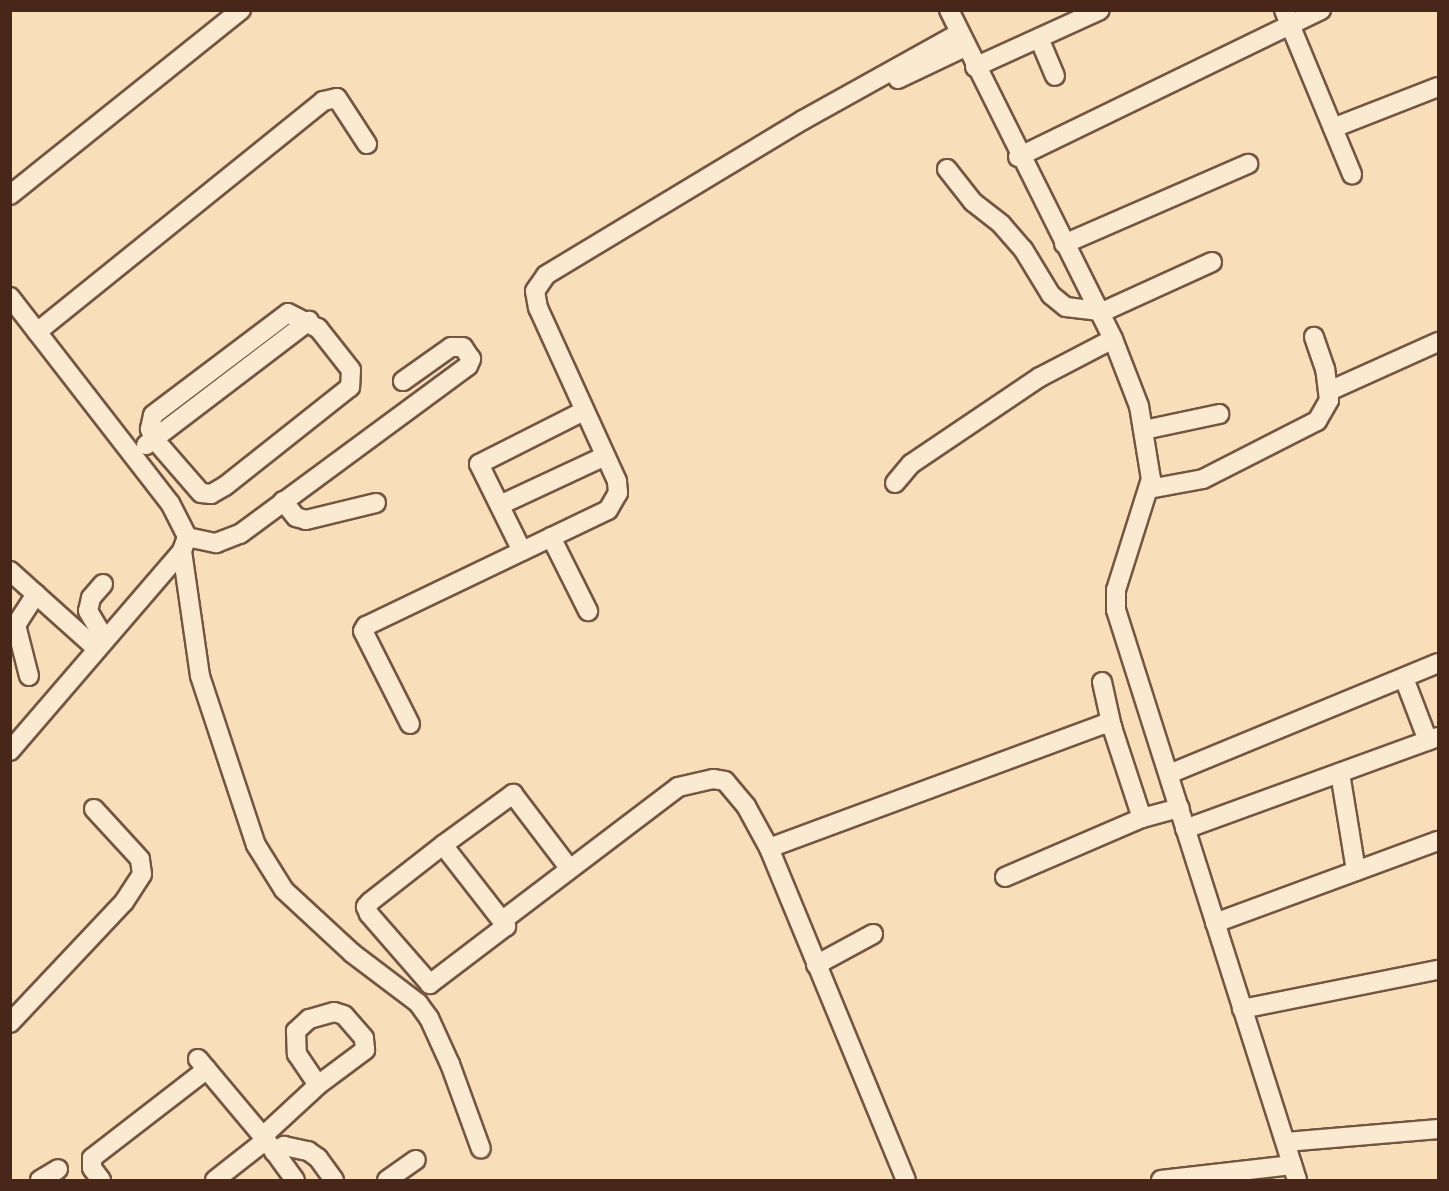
<!DOCTYPE html>
<html>
<head>
<meta charset="utf-8">
<style>
  body { margin:0 }
  #map { position:relative; width:1449px; height:1191px; overflow:hidden; background:#f8deb9; font-family:"IM FELL DW Pica",serif }
  div>[style] { position:absolute }
  .roads { filter:drop-shadow(2px 0 #745542) drop-shadow(-2px 0 #745542) drop-shadow(0 2px #745542) drop-shadow(0 -2px #745542) }
  .minor>* { height:18px; margin:-9px; padding:0 9px; transform-origin:9px; border-radius:9px; background:#faead2 }
  span { translate:-50% -50%; white-space:nowrap; text-align:center; line-height:1.15; -webkit-text-stroke:4.5px #faead2; paint-order:stroke }
  .frame { position:absolute; inset:0; border:12px solid #48271a; pointer-events:none }
</style>
</head>
<body>
<div id="map">
  <div class="roads">
    <div class="minor">
      <i style="left:949px;top:10px;width:368px;rotate:63.5deg"></i>
      <i style="left:1113px;top:339px;width:72px;rotate:68.8deg"></i>
      <i style="left:1139px;top:406px;width:74px;rotate:80.7deg"></i>
      <i style="left:1151px;top:479px;width:116px;rotate:107.5deg"></i>
      <i style="left:1116px;top:590px;width:20px;rotate:90deg"></i>
      <i style="left:1116px;top:610px;width:598px;rotate:72.38deg"></i>
      <i style="left:1284px;top:10px;width:178px;rotate:67.5deg"></i>
      <i style="left:1039px;top:38px;width:41px;rotate:67.2deg"></i>
      <i style="left:975px;top:67px;width:137px;rotate:-24.5deg"></i>
      <i style="left:898px;top:79px;width:74px;rotate:-25.5deg"></i>
      <i style="left:1333px;top:128px;width:113px;rotate:-21.3deg"></i>
      <i style="left:1018px;top:157px;width:337px;rotate:-25.9deg"></i>
      <i style="left:947px;top:169px;width:42px;rotate:51.8deg"></i>
      <i style="left:973px;top:202px;width:36px;rotate:38deg"></i>
      <i style="left:1001px;top:224px;width:33px;rotate:49deg"></i>
      <i style="left:1023px;top:249px;width:54px;rotate:58.7deg"></i>
      <i style="left:1051px;top:295px;width:19px;rotate:39deg"></i>
      <i style="left:1066px;top:307px;width:32px;rotate:7deg"></i>
      <i style="left:10px;top:195px;width:296px;rotate:-38.7deg"></i>
      <i style="left:1064px;top:244px;width:201px;rotate:-23.5deg"></i>
      <i style="left:10px;top:297px;width:261px;rotate:52.2deg"></i>
      <i style="left:170px;top:503px;width:38px;rotate:63deg"></i>
      <i style="left:187px;top:537px;width:15px;rotate:110deg"></i>
      <i style="left:182px;top:551px;width:264px;rotate:130.7deg"></i>
      <i style="left:288px;top:313px;width:34px;rotate:27deg"></i>
      <i style="left:318px;top:328px;width:53px;rotate:51.8deg"></i>
      <i style="left:351px;top:370px;width:17px;rotate:93deg"></i>
      <i style="left:350px;top:387px;width:159px;rotate:141.6deg"></i>
      <i style="left:225px;top:486px;width:16px;rotate:150deg"></i>
      <i style="left:211px;top:494px;width:10px;rotate:-174deg"></i>
      <i style="left:201px;top:493px;width:72px;rotate:-131deg"></i>
      <i style="left:154px;top:439px;width:11px;rotate:-112deg"></i>
      <i style="left:150px;top:429px;width:14px;rotate:-78deg"></i>
      <i style="left:153px;top:415px;width:169px;rotate:-37.1deg"></i>
      <i style="left:1100px;top:313px;width:123px;rotate:-24.5deg"></i>
      <i style="left:37px;top:332px;width:368px;rotate:-38.9deg"></i>
      <i style="left:323px;top:101px;width:14px;rotate:-12deg"></i>
      <i style="left:337px;top:98px;width:55px;rotate:56.9deg"></i>
      <i style="left:1329px;top:391px;width:120px;rotate:-24.2deg"></i>
      <i style="left:1144px;top:430px;width:77px;rotate:-12deg"></i>
      <i style="left:146px;top:445px;width:205px;rotate:-37.3deg"></i>
      <i style="left:895px;top:483px;width:25px;rotate:-50deg"></i>
      <i style="left:911px;top:464px;width:156px;rotate:-34deg"></i>
      <i style="left:1040px;top:377px;width:82px;rotate:-27.5deg"></i>
      <i style="left:1149px;top:489px;width:55px;rotate:-10.5deg"></i>
      <i style="left:1203px;top:479px;width:128px;rotate:-27deg"></i>
      <i style="left:1317px;top:421px;width:24px;rotate:-60deg"></i>
      <i style="left:1329px;top:400px;width:31px;rotate:-97deg"></i>
      <i style="left:1325px;top:369px;width:34px;rotate:-109deg"></i>
      <i style="left:283px;top:501px;width:21px;rotate:51deg"></i>
      <i style="left:296px;top:517px;width:10px;rotate:17deg"></i>
      <i style="left:306px;top:520px;width:72px;rotate:-13.7deg"></i>
      <i style="left:500px;top:505px;width:116px;rotate:-25deg"></i>
      <i style="left:187px;top:537px;width:30px;rotate:12deg"></i>
      <i style="left:216px;top:543px;width:26px;rotate:-21deg"></i>
      <i style="left:240px;top:534px;width:283px;rotate:-36.4deg"></i>
      <i style="left:468px;top:366px;width:8px;rotate:-67deg"></i>
      <i style="left:471px;top:359px;width:14px;rotate:-124deg"></i>
      <i style="left:463px;top:347px;width:12px;rotate:180deg"></i>
      <i style="left:451px;top:347px;width:59px;rotate:144.7deg"></i>
      <i style="left:551px;top:537px;width:83px;rotate:63.4deg"></i>
      <i style="left:182px;top:551px;width:126px;rotate:81.8deg"></i>
      <i style="left:200px;top:676px;width:178px;rotate:71.7deg"></i>
      <i style="left:256px;top:845px;width:53px;rotate:58.1deg"></i>
      <i style="left:284px;top:890px;width:93px;rotate:42.8deg"></i>
      <i style="left:352px;top:953px;width:83px;rotate:37.1deg"></i>
      <i style="left:418px;top:1003px;width:19px;rotate:54deg"></i>
      <i style="left:429px;top:1018px;width:51px;rotate:65.5deg"></i>
      <i style="left:450px;top:1064px;width:90px;rotate:70deg"></i>
      <i style="left:522px;top:551px;width:97px;rotate:-116.3deg"></i>
      <i style="left:479px;top:464px;width:118px;rotate:-26.8deg"></i>
      <i style="left:10px;top:571px;width:117px;rotate:41.9deg"></i>
      <i style="left:103px;top:584px;width:18px;rotate:131deg"></i>
      <i style="left:91px;top:598px;width:13px;rotate:103deg"></i>
      <i style="left:88px;top:611px;width:33px;rotate:59deg"></i>
      <i style="left:29px;top:676px;width:53px;rotate:-104.3deg"></i>
      <i style="left:16px;top:625px;width:37px;rotate:-57deg"></i>
      <i style="left:1404px;top:678px;width:67px;rotate:69.1deg"></i>
      <i style="left:1102px;top:682px;width:46px;rotate:77.5deg"></i>
      <i style="left:410px;top:724px;width:104px;rotate:-116.8deg"></i>
      <i style="left:363px;top:631px;width:6px;rotate:-59deg"></i>
      <i style="left:366px;top:626px;width:268px;rotate:-25.6deg"></i>
      <i style="left:608px;top:510px;width:20px;rotate:-60deg"></i>
      <i style="left:618px;top:493px;width:12px;rotate:-95deg"></i>
      <i style="left:617px;top:481px;width:190px;rotate:-114.5deg"></i>
      <i style="left:538px;top:308px;width:17px;rotate:-100deg"></i>
      <i style="left:535px;top:291px;width:19px;rotate:-55deg"></i>
      <i style="left:546px;top:275px;width:300px;rotate:-31.1deg"></i>
      <i style="left:803px;top:120px;width:179px;rotate:-29.1deg"></i>
      <i style="left:1340px;top:773px;width:99px;rotate:80.7deg"></i>
      <i style="left:1169px;top:774px;width:291px;rotate:-22.4deg"></i>
      <i style="left:1185px;top:829px;width:269px;rotate:-20deg"></i>
      <i style="left:443px;top:845px;width:103px;rotate:52.1deg"></i>
      <i style="left:506px;top:926px;width:96px;rotate:142.7deg"></i>
      <i style="left:430px;top:984px;width:93px;rotate:-131.1deg"></i>
      <i style="left:369px;top:914px;width:8px;rotate:-113deg"></i>
      <i style="left:366px;top:907px;width:6px;rotate:-51deg"></i>
      <i style="left:370px;top:902px;width:93px;rotate:-38deg"></i>
      <i style="left:443px;top:845px;width:87px;rotate:-36.1deg"></i>
      <i style="left:513px;top:794px;width:94px;rotate:52.8deg"></i>
      <i style="left:769px;top:848px;width:357px;rotate:-20.3deg"></i>
      <i style="left:1104px;top:724px;width:9px;rotate:21deg"></i>
      <i style="left:1112px;top:727px;width:96px;rotate:71.8deg"></i>
      <i style="left:1142px;top:818px;width:39px;rotate:-15deg"></i>
      <i style="left:1005px;top:877px;width:149px;rotate:-23.3deg"></i>
      <i style="left:503px;top:920px;width:220px;rotate:-37.2deg"></i>
      <i style="left:678px;top:787px;width:36px;rotate:-13deg"></i>
      <i style="left:713px;top:779px;width:12px;rotate:9deg"></i>
      <i style="left:725px;top:781px;width:33px;rotate:50deg"></i>
      <i style="left:746px;top:806px;width:48px;rotate:61.3deg"></i>
      <i style="left:769px;top:848px;width:359px;rotate:67.6deg"></i>
      <i style="left:1215px;top:923px;width:238px;rotate:-20.2deg"></i>
      <i style="left:816px;top:965px;width:65px;rotate:-28.5deg"></i>
      <i style="left:1242px;top:1009px;width:200px;rotate:-11.3deg"></i>
      <i style="left:10px;top:1023px;width:166px;rotate:-46.7deg"></i>
      <i style="left:124px;top:902px;width:33px;rotate:-57deg"></i>
      <i style="left:142px;top:874px;width:15px;rotate:-98deg"></i>
      <i style="left:140px;top:859px;width:68px;rotate:-132.6deg"></i>
      <i style="left:198px;top:1059px;width:106px;rotate:50deg"></i>
      <i style="left:266px;top:1140px;width:49px;rotate:54.1deg"></i>
      <i style="left:263px;top:1136px;width:75px;rotate:-42.8deg"></i>
      <i style="left:318px;top:1085px;width:59px;rotate:-36.7deg"></i>
      <i style="left:365px;top:1050px;width:12px;rotate:-95deg"></i>
      <i style="left:364px;top:1038px;width:30px;rotate:-131deg"></i>
      <i style="left:344px;top:1015px;width:10px;rotate:-163deg"></i>
      <i style="left:334px;top:1012px;width:26px;rotate:164deg"></i>
      <i style="left:309px;top:1019px;width:18px;rotate:137deg"></i>
      <i style="left:296px;top:1031px;width:23px;rotate:88deg"></i>
      <i style="left:297px;top:1054px;width:37px;rotate:56deg"></i>
      <i style="left:1286px;top:1142px;width:153px;rotate:-4.9deg"></i>
      <i style="left:274px;top:1152px;width:12px;rotate:-31deg"></i>
      <i style="left:284px;top:1146px;width:25px;rotate:12deg"></i>
      <i style="left:308px;top:1151px;width:12px;rotate:35deg"></i>
      <i style="left:318px;top:1158px;width:27px;rotate:54deg"></i>
      <i style="left:40px;top:1180px;width:21px;rotate:-31deg"></i>
      <i style="left:101px;top:1180px;width:15px;rotate:-127deg"></i>
      <i style="left:92px;top:1168px;width:10px;rotate:-90deg"></i>
      <i style="left:92px;top:1158px;width:145px;rotate:-37.7deg"></i>
      <i style="left:215px;top:1180px;width:65px;rotate:-38.1deg"></i>
      <i style="left:387px;top:1180px;width:35px;rotate:-35deg"></i>
      <i style="left:1161px;top:1180px;width:132px;rotate:-6.5deg"></i>
    </div>
  </div>
  <div class="frame"></div>
</div>
</body>
</html>
